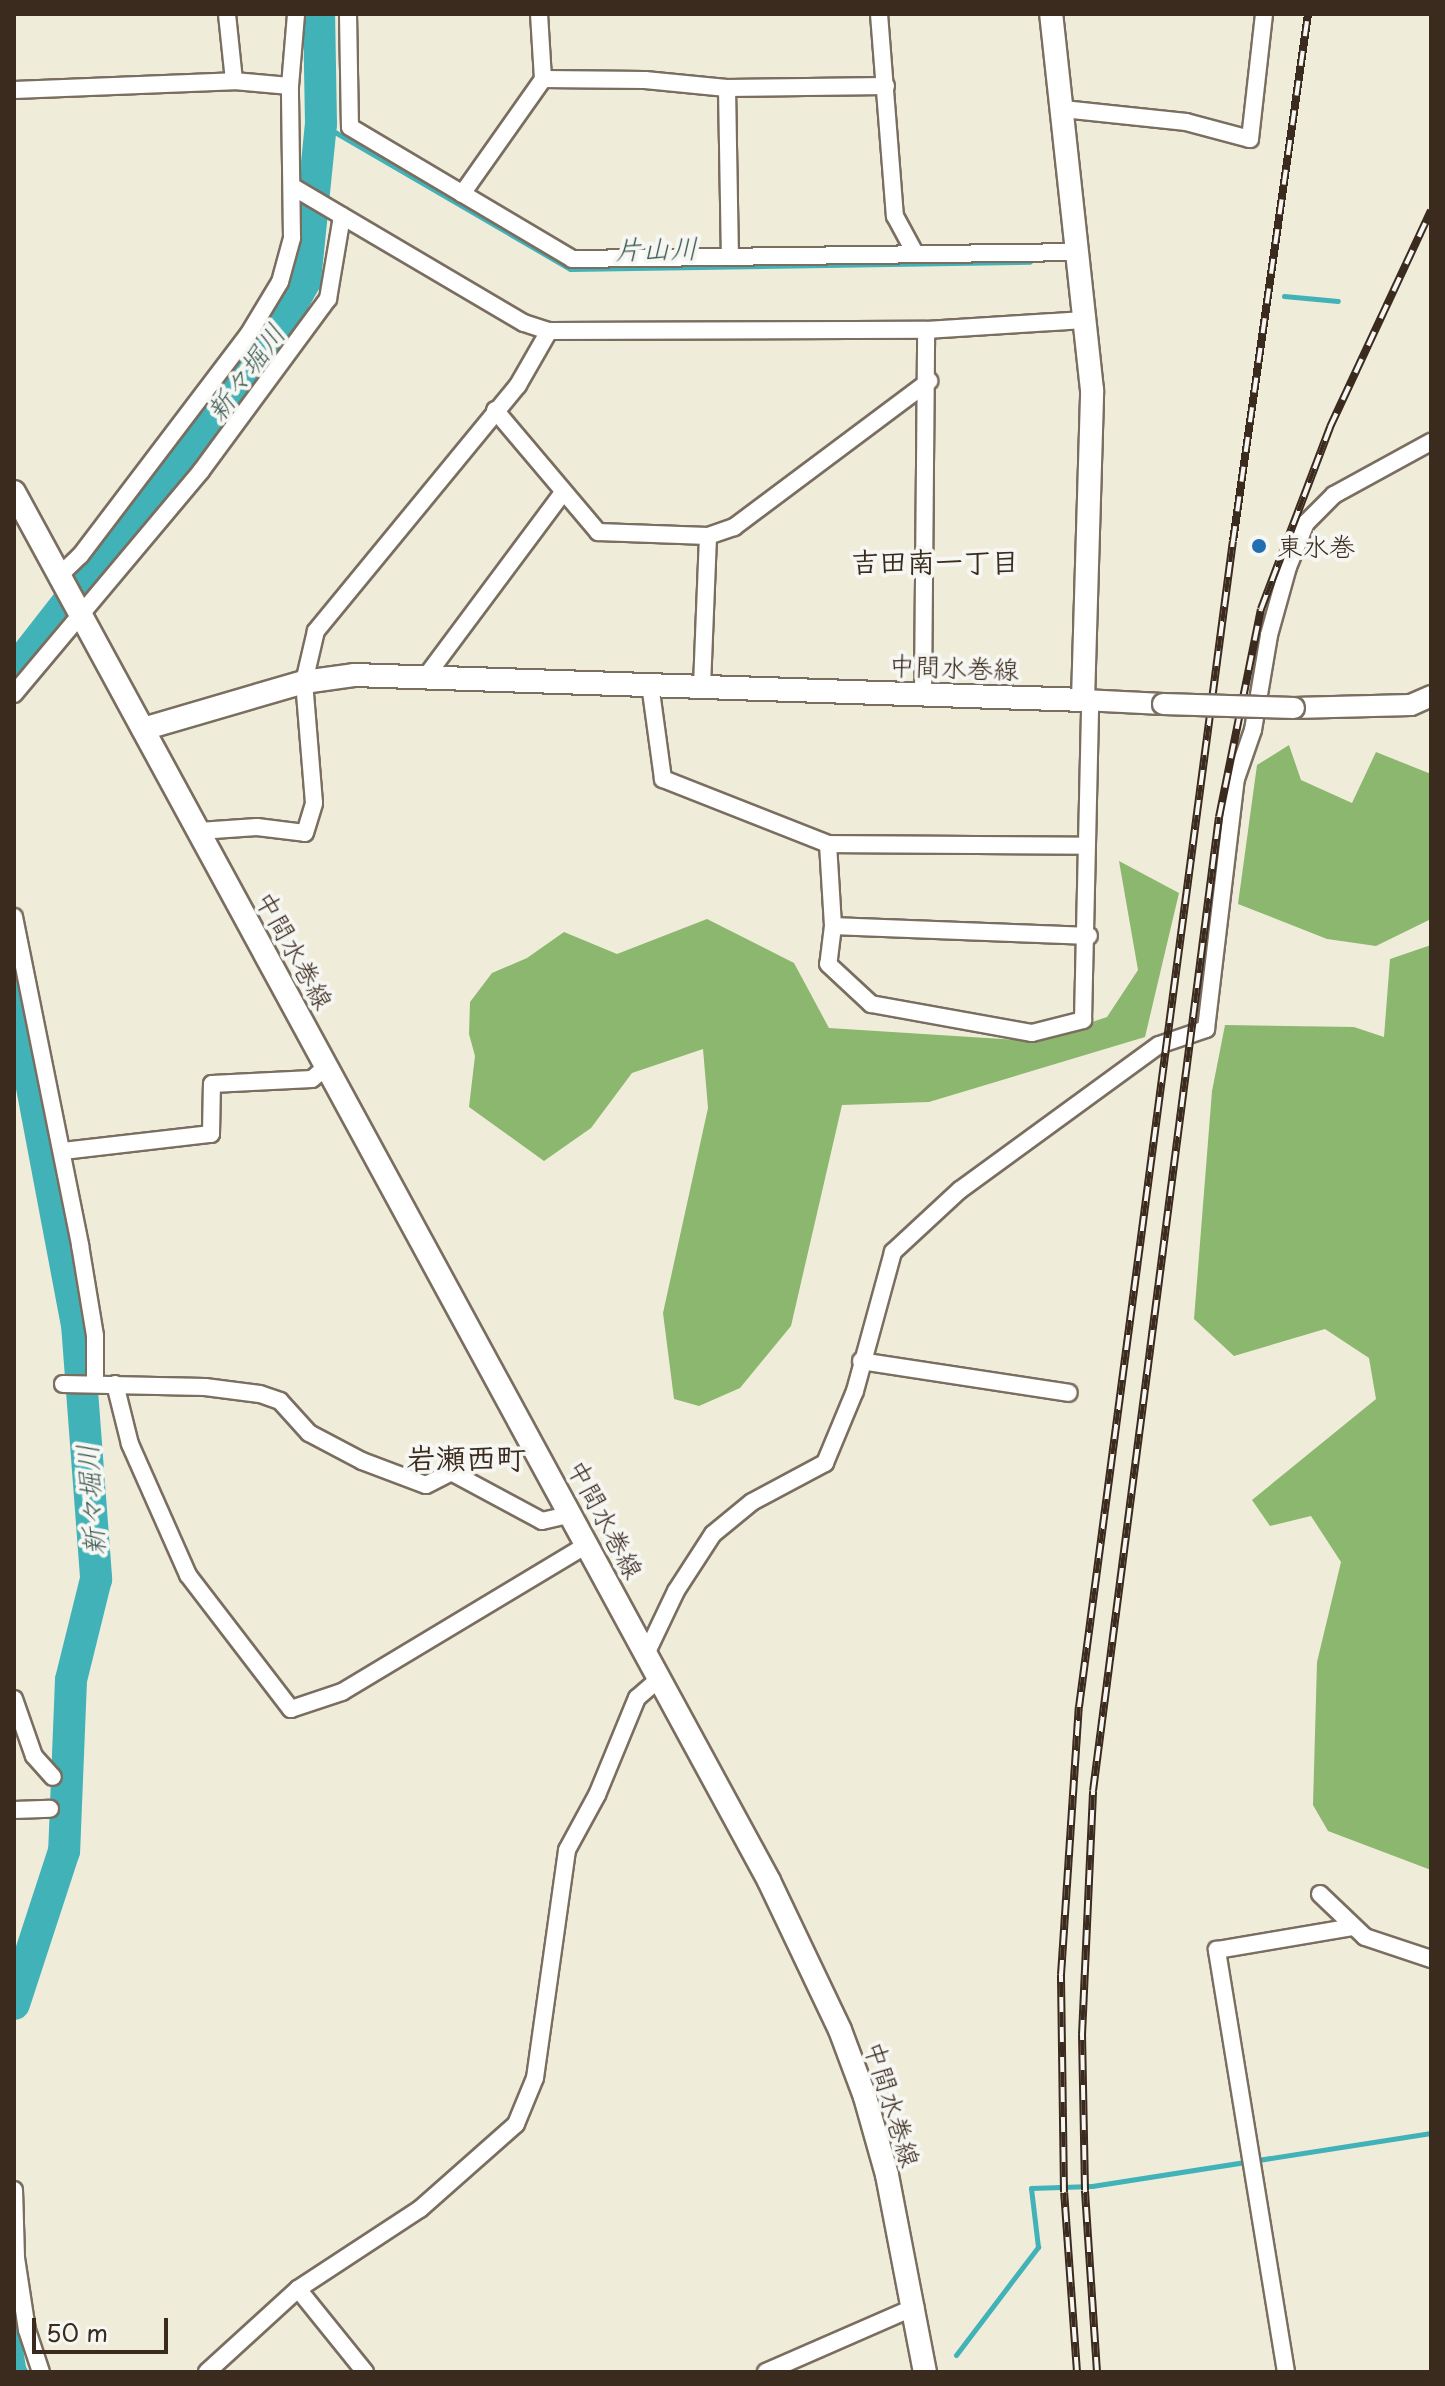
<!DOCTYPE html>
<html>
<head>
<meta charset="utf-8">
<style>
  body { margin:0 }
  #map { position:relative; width:1445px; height:2386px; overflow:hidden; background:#f0ecda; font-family:"Playpen Sans","Klee One",sans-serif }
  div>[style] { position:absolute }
  .forest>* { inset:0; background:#8cb76e }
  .water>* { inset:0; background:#41b2b8 }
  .stream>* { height:5px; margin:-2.5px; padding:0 2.5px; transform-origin:2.5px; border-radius:2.5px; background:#41b2b8 }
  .river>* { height:32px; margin:-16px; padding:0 16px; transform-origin:16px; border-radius:16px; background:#41b2b8 }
  .roads { filter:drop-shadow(2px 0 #7a6e60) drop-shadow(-2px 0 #7a6e60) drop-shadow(0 2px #7a6e60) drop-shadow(0 -2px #7a6e60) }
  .minor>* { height:16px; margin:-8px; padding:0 8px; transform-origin:8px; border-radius:8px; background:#fff }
  .tertiary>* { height:20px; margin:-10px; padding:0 10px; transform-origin:10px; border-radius:10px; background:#fff }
  .secondary>* { height:22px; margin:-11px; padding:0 11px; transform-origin:11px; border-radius:11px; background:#fff }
  .rail>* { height:8px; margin-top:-4px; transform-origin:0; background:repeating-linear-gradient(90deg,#f6f6f2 0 15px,#3b2a1e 0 30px); box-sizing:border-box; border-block:2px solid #3b2a1e }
  .bridges { filter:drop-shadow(2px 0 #7a6e60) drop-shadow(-2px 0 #7a6e60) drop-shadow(0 2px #7a6e60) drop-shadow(0 -2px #7a6e60) }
  .tertiary-bridge>* { height:20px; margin:-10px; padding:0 10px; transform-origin:10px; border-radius:10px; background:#fff }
  .dots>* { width:22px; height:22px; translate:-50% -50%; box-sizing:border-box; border:4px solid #f6f6f2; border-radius:50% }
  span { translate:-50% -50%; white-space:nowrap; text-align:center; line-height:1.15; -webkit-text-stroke:8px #f6f6f2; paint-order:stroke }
  .poi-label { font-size:26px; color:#3b2a1e }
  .left { translate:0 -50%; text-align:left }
  .street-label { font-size:26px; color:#3b2a1e }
  .water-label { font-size:28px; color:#3d5a54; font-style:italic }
  .neighbourhood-label { font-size:28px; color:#3b2a1e; font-weight:700 }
  .quarter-label { font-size:30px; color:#3b2a1e; font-weight:700 }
  .frame { position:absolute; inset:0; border:16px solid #3b2a1e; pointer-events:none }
  .scale { position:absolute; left:32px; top:2318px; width:136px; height:36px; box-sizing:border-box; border:4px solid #3b2a1e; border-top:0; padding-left:10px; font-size:24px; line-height:28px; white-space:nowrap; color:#3b2a1e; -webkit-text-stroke:6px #f6f6f2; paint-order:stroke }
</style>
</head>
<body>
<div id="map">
  <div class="forest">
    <i style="clip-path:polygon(1289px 745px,1301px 780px,1352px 803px,1376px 752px,1431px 774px,1431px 919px,1376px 946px,1327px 939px,1238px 904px,1257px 765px)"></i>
    <i style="clip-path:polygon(1119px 861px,1179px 893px,1145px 1037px,929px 1102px,842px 1105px,791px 1326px,740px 1388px,699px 1406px,674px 1399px,663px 1313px,708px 1108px,703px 1049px,632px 1073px,591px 1128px,544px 1161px,469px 1107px,475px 1056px,469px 1034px,470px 1002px,492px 973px,527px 958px,564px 932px,617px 954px,707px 919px,794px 963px,829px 1028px,1035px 1041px,1107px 1017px,1138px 970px)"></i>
    <i style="clip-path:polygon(1431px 945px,1431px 1870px,1328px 1831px,1313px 1805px,1317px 1662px,1341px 1562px,1311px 1516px,1270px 1526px,1252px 1500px,1376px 1399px,1369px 1358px,1325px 1329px,1234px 1356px,1194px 1319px,1212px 1091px,1225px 1025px,1354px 1027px,1384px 1037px,1390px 959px)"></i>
  </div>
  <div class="water">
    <i style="clip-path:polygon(14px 2296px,26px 2367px,29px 2372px,14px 2372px)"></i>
  </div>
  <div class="stream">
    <i style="left:321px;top:124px;width:288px;rotate:30.2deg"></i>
    <i style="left:570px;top:269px;width:460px;rotate:-0.9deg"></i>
    <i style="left:1284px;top:296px;width:54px;rotate:5.3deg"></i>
    <i style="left:956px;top:2355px;width:136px;rotate:-52.8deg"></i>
    <i style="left:1038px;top:2247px;width:59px;rotate:-96.8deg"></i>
    <i style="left:1031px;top:2188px;width:61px;rotate:-1.9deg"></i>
    <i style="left:1092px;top:2186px;width:343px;rotate:-8.9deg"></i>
  </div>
  <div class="river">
    <i style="left:14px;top:671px;width:414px;rotate:-52deg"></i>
    <i style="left:269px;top:345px;width:73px;rotate:-60.6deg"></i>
    <i style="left:305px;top:281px;width:158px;rotate:-84.2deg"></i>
    <i style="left:321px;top:124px;width:110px;rotate:-91deg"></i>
    <i style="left:14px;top:992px;width:338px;rotate:79.3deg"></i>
    <i style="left:77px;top:1324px;width:256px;rotate:85.7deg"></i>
    <i style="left:96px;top:1579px;width:104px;rotate:103.9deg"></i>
    <i style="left:71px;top:1680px;width:171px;rotate:92.3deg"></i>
    <i style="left:64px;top:1851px;width:161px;rotate:108.1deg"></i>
  </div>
  <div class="roads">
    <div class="minor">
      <i style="left:227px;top:14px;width:67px;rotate:84deg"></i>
      <i style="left:348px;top:14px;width:113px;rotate:89deg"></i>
      <i style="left:350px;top:127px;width:258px;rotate:30.7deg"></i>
      <i style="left:572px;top:259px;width:505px;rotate:-0.79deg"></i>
      <i style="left:879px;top:14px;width:203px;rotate:85.5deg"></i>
      <i style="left:895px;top:216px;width:42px;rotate:61.6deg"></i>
      <i style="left:543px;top:79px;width:102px;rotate:0.6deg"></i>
      <i style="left:645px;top:80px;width:82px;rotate:5.6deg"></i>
      <i style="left:727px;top:88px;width:159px;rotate:-0.7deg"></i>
      <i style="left:727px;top:88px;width:169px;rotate:89deg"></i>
      <i style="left:14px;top:90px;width:220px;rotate:-2.3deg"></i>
      <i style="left:234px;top:81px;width:56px;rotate:5.1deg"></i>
      <i style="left:1063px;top:109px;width:124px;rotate:6deg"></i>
      <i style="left:1186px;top:122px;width:66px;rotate:14.9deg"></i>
      <i style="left:1250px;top:139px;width:126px;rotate:-83.6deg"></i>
      <i style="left:293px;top:187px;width:268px;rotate:30.5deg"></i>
      <i style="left:524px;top:323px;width:26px;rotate:18deg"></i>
      <i style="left:549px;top:331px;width:377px;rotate:-0.2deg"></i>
      <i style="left:926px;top:330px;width:158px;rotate:-3.6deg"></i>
      <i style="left:462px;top:194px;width:141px;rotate:-54.8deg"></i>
      <i style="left:543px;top:79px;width:65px;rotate:-93.5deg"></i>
      <i style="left:495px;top:410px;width:160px;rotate:49.8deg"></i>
      <i style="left:598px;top:532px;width:110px;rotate:2.1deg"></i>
      <i style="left:708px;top:536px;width:28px;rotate:-19deg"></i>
      <i style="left:734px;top:527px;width:244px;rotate:-36.8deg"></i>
      <i style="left:60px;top:575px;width:28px;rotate:-44deg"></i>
      <i style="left:80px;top:556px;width:278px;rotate:-52.8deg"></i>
      <i style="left:248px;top:335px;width:62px;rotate:-58.9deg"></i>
      <i style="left:280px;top:282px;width:46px;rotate:-74.7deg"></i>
      <i style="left:292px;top:238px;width:152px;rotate:-90.8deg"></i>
      <i style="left:290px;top:86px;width:72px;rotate:-85.2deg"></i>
      <i style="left:427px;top:675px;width:226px;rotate:-53.3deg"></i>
      <i style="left:650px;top:684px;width:96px;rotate:82.2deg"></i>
      <i style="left:663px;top:779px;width:177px;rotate:21.5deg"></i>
      <i style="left:828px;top:844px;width:255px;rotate:0.4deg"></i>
      <i style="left:702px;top:686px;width:150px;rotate:-87.7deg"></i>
      <i style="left:14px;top:694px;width:291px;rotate:-50deg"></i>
      <i style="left:201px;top:471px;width:214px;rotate:-53.6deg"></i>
      <i style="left:328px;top:299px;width:84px;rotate:-80.4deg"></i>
      <i style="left:923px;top:694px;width:364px;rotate:-89.5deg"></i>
      <i style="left:199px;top:831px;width:58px;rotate:-3.9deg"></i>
      <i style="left:257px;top:827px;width:48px;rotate:7.1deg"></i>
      <i style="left:305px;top:833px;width:31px;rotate:-73deg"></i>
      <i style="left:314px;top:803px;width:121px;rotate:-94.7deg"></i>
      <i style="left:304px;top:682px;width:52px;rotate:-76.8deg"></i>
      <i style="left:316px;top:631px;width:318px;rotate:-50.6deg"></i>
      <i style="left:518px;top:385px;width:62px;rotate:-60.1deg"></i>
      <i style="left:828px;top:844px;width:82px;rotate:86.5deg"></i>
      <i style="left:833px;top:926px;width:38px;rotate:97deg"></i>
      <i style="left:828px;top:964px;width:59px;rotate:42.9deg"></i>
      <i style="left:871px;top:1004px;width:164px;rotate:10.2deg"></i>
      <i style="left:1032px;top:1033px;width:53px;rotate:-14.3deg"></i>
      <i style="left:1083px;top:1020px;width:320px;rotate:-88.7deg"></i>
      <i style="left:14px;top:917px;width:335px;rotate:78.6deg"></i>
      <i style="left:80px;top:1245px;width:92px;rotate:80.6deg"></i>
      <i style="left:95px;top:1336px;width:46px;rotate:90deg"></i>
      <i style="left:833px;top:926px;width:256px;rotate:2.2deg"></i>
      <i style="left:63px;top:1151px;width:149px;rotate:-6.6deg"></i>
      <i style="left:211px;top:1134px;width:50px;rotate:-88.9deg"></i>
      <i style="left:212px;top:1084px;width:100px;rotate:-2.9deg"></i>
      <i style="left:312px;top:1079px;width:20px;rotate:-41deg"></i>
      <i style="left:861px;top:1361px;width:210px;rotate:8.7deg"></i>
      <i style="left:63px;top:1384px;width:142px;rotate:1.2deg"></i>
      <i style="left:205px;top:1387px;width:55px;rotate:7.3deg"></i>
      <i style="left:260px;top:1394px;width:21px;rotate:19deg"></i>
      <i style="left:280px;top:1401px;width:43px;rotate:47.8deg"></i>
      <i style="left:309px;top:1433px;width:60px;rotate:27.8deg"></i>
      <i style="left:362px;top:1461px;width:68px;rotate:20.6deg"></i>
      <i style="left:426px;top:1485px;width:28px;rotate:-27deg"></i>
      <i style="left:451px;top:1472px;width:103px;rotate:28.3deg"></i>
      <i style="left:542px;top:1521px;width:31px;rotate:-13deg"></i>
      <i style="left:115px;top:1384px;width:62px;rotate:76deg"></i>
      <i style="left:130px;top:1444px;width:143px;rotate:66.1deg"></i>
      <i style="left:188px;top:1575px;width:169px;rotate:52.5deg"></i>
      <i style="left:291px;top:1709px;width:54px;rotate:-18.4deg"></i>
      <i style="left:342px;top:1692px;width:287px;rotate:-31deg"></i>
      <i style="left:646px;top:1654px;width:70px;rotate:-64.5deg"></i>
      <i style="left:676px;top:1591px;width:68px;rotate:-57deg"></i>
      <i style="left:713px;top:1534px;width:50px;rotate:-39.4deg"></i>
      <i style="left:752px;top:1502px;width:83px;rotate:-28.1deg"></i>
      <i style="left:825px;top:1463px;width:78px;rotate:-67.4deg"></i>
      <i style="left:855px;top:1391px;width:144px;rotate:-74.7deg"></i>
      <i style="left:893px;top:1252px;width:91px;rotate:-42.8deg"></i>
      <i style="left:960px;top:1190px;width:246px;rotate:-36.1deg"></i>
      <i style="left:1159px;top:1045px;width:50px;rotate:-18.8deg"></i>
      <i style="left:1206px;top:1029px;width:252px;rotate:-83.2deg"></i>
      <i style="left:1236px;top:779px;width:52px;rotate:-70.9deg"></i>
      <i style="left:1253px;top:730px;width:96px;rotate:-80.4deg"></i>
      <i style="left:1269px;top:635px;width:71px;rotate:-74.4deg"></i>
      <i style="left:1288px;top:567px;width:48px;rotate:-67.8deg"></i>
      <i style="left:1306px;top:523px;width:40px;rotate:-45deg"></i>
      <i style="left:1334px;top:495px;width:111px;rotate:-28.7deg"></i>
      <i style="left:14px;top:1699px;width:60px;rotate:70.7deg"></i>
      <i style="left:34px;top:1756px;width:28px;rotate:48deg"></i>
      <i style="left:14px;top:1810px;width:36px;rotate:-2deg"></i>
      <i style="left:1320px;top:1894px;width:62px;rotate:43.7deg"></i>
      <i style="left:1365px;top:1937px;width:70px;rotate:18.4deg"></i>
      <i style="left:14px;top:2190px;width:68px;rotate:88.3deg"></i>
      <i style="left:16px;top:2258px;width:73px;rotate:81.3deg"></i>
      <i style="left:27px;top:2330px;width:44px;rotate:71.6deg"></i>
      <i style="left:298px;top:2289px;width:107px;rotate:51.1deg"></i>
      <i style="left:207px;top:2372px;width:123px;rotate:-42.4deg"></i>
      <i style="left:298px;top:2289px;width:146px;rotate:-33.3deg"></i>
      <i style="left:420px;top:2209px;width:128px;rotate:-41.5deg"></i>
      <i style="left:516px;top:2124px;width:50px;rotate:-67.6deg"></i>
      <i style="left:535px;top:2078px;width:230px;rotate:-82deg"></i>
      <i style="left:567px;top:1850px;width:63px;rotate:-61.4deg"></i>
      <i style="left:597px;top:1795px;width:105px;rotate:-67.6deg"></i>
      <i style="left:637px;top:1698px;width:29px;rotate:-41deg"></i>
      <i style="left:766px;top:2372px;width:163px;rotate:-23.6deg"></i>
      <i style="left:1286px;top:2372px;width:428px;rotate:-99.3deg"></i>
      <i style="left:1217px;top:1950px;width:138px;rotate:-9.6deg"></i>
    </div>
    <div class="tertiary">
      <i style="left:1083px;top:700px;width:80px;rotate:2.9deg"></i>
      <i style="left:1294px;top:708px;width:117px;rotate:-1.5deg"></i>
      <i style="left:1411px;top:705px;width:22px;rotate:-24deg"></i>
    </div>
    <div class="secondary">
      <i style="left:14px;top:492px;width:1581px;rotate:61.47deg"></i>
      <i style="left:769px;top:1881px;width:165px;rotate:64.5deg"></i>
      <i style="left:840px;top:2030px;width:72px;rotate:69.5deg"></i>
      <i style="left:865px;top:2097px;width:81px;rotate:74.2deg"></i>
      <i style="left:887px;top:2175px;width:201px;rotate:79.1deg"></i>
      <i style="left:143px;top:729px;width:168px;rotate:-16.3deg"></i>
      <i style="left:304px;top:682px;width:50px;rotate:-8deg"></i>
      <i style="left:354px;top:675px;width:729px;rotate:1.96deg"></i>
      <i style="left:1083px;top:700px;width:310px;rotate:-88.3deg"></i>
      <i style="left:1092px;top:390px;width:378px;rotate:-96.2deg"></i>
    </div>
  </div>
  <div class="rail">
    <i style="left:1077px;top:2372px;width:180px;rotate:-94.1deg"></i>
    <i style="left:1064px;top:2192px;width:217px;rotate:-90.8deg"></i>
    <i style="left:1061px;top:1975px;width:269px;rotate:-86.2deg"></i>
    <i style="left:1079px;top:1707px;width:1176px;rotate:-82.48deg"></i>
    <i style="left:1233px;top:541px;width:532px;rotate:-81.9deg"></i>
    <i style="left:1097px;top:2372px;width:182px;rotate:-93.8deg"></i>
    <i style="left:1085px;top:2190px;width:155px;rotate:-91.1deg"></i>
    <i style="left:1082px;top:2035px;width:244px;rotate:-87.4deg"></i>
    <i style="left:1093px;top:1791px;width:982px;rotate:-82.63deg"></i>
    <i style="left:1219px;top:817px;width:212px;rotate:-78.6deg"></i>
    <i style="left:1261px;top:609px;width:195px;rotate:-69.2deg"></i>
    <i style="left:1330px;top:427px;width:239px;rotate:-65deg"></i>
  </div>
  <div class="bridges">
    <div class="tertiary-bridge">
      <i style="left:1163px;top:704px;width:131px;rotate:1.7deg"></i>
    </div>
  </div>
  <div class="dots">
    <i style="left:1259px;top:546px;background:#1f6fb2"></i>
  </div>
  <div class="poi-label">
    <span class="left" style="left:1277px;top:546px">東水巻</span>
  </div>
  <div class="street-label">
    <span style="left:954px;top:667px;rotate:2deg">中間水巻線</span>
    <span style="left:295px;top:950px;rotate:61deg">中間水巻線</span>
    <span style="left:606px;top:1519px;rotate:62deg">中間水巻線</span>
    <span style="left:893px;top:2104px;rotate:73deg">中間水巻線</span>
  </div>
  <div class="water-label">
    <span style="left:656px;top:248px;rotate:-1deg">片山川</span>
    <span style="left:245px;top:372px;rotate:-54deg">新々堀川</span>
    <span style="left:90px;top:1500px;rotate:-94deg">新々堀川</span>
  </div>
  <div class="neighbourhood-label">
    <span style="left:935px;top:561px">吉田南一丁目</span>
  </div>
  <div class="quarter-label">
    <span style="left:466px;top:1457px">岩瀬西町</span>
  </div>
  <div class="frame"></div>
  <div class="scale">50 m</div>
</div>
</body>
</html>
